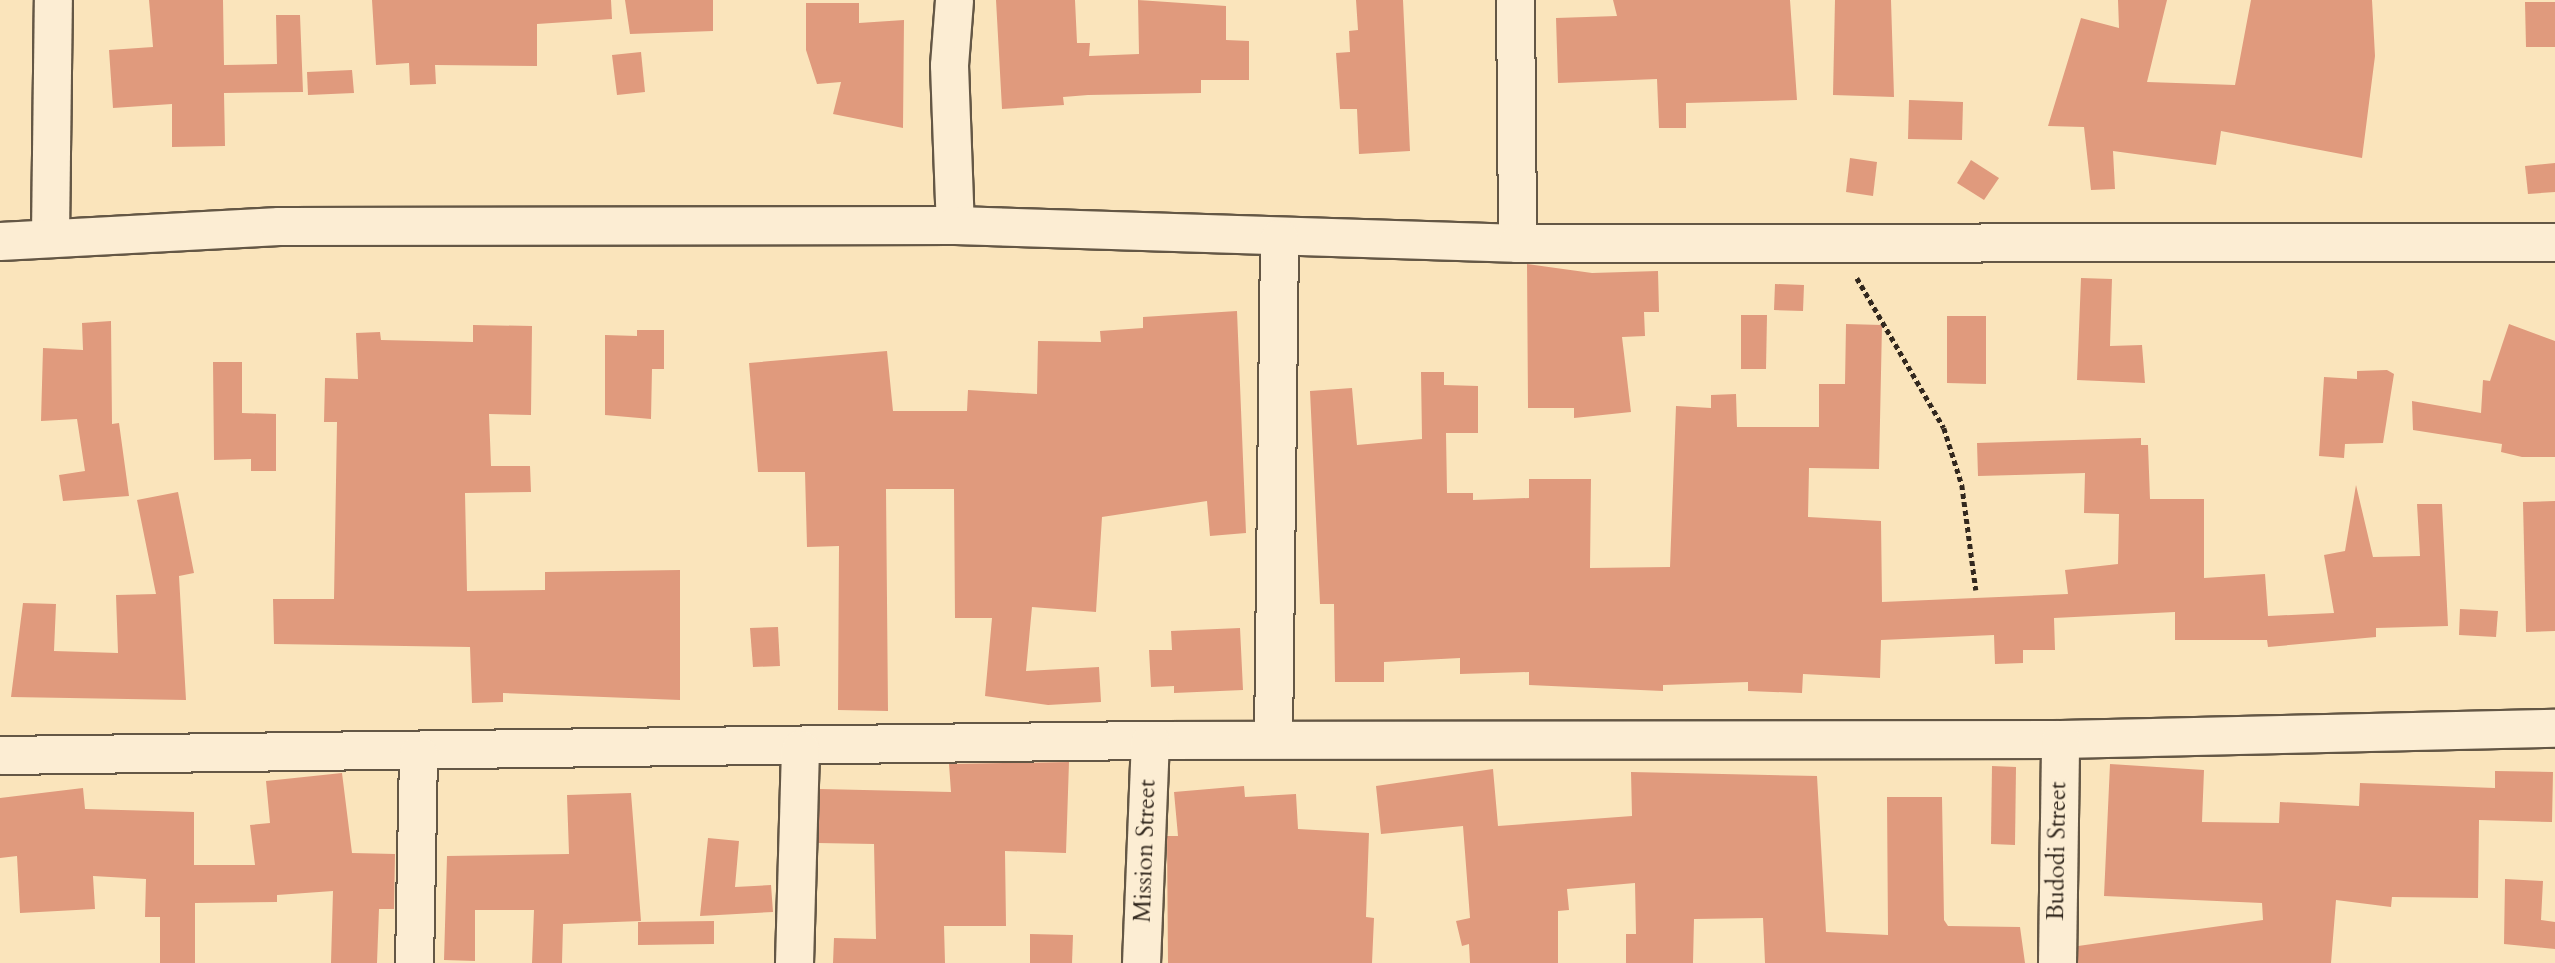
<!DOCTYPE html>
<html>
<head>
<meta charset="utf-8">
<style>
  body { margin:0 }
  #map { position:relative; width:2555px; height:963px; overflow:hidden; background:#fae4bb; font-family:Cardo,serif }
  div>[style] { position:absolute }
  .building>* { inset:0; background:#e09a7d }
  .path>* { height:4.5px; margin-top:-2.25px; transform-origin:0; background:repeating-linear-gradient(90deg,#32281e 0 5px,transparent 0 8.5px) }
  .roads { filter:drop-shadow(2px 0 #645745) drop-shadow(-2px 0 #645745) drop-shadow(0 2px #645745) drop-shadow(0 -2px #645745) }
  .minor>* { height:37px; margin:-18.5px; padding:0 18.5px; transform-origin:18.5px; border-radius:18.5px; background:#fcedd3 }
  span { translate:-50% -50%; white-space:nowrap; text-align:center; line-height:1.15; -webkit-text-stroke:5px #fcedd3; paint-order:stroke }
  .street-label { font-size:24px; color:#32281e }
</style>
</head>
<body>
<div id="map">
  <div class="building">
    <i style="clip-path:polygon(149px 0,223px 0,224px 65px,277px 64px,276px 15px,300px 15px,303px 92px,224px 93px,225px 146px,172px 147px,172px 104px,113px 108px,109px 50px,153px 47px)"></i>
    <i style="clip-path:polygon(372px 0,611px 0,612px 19px,537px 24px,537px 66px,435px 65px,436px 84px,410px 85px,409px 63px,376px 65px)"></i>
    <i style="clip-path:polygon(625px 0,713px 0,713px 31px,630px 34px)"></i>
    <i style="clip-path:polygon(996px 0,1075px 0,1077px 43px,1090px 43px,1089px 56px,1139px 54px,1138px 0,1226px 6px,1226px 40px,1249px 41px,1249px 80px,1201px 80px,1201px 93px,1088px 95px,1063px 97px,1064px 105px,1002px 109px)"></i>
    <i style="clip-path:polygon(1356px 0,1403px 0,1410px 151px,1359px 154px,1357px 109px,1340px 109px,1336px 53px,1350px 52px,1349px 31px,1358px 30px)"></i>
    <i style="clip-path:polygon(1613px 0,1790px 0,1797px 100px,1686px 103px,1686px 128px,1659px 128px,1657px 79px,1558px 83px,1556px 18px,1617px 16px)"></i>
    <i style="clip-path:polygon(1835px 0,1891px 0,1894px 97px,1833px 95px)"></i>
    <i style="clip-path:polygon(2118px 0,2167px 0,2147px 82px,2235px 85px,2251px 0,2372px 0,2375px 56px,2362px 158px,2221px 131px,2216px 165px,2113px 151px,2115px 189px,2091px 190px,2084px 127px,2048px 126px,2081px 18px,2119px 28px)"></i>
    <i style="clip-path:polygon(2525px 2px,2555px 2px,2555px 47px,2526px 47px)"></i>
    <i style="clip-path:polygon(806px 3px,859px 3px,859px 23px,904px 20px,903px 128px,833px 114px,841px 82px,817px 84px,806px 50px)"></i>
    <i style="clip-path:polygon(641px 52px,645px 92px,617px 95px,612px 55px)"></i>
    <i style="clip-path:polygon(352px 70px,354px 93px,308px 95px,307px 72px)"></i>
    <i style="clip-path:polygon(1909px 100px,1963px 102px,1962px 140px,1908px 139px)"></i>
    <i style="clip-path:polygon(1850px 158px,1877px 162px,1873px 196px,1846px 192px)"></i>
    <i style="clip-path:polygon(1971px 160px,1999px 178px,1984px 200px,1957px 183px)"></i>
    <i style="clip-path:polygon(2555px 163px,2555px 192px,2528px 194px,2525px 166px)"></i>
    <i style="clip-path:polygon(1527px 264px,1592px 273px,1658px 271px,1659px 312px,1644px 312px,1645px 336px,1622px 337px,1631px 412px,1574px 418px,1574px 408px,1528px 408px)"></i>
    <i style="clip-path:polygon(2081px 278px,2112px 279px,2110px 346px,2142px 345px,2145px 383px,2077px 380px)"></i>
    <i style="clip-path:polygon(1775px 284px,1804px 285px,1803px 311px,1774px 310px)"></i>
    <i style="clip-path:polygon(1237px 311px,1246px 533px,1210px 536px,1207px 501px,1102px 517px,1096px 612px,1032px 607px,1026px 671px,1099px 667px,1101px 702px,1048px 705px,985px 696px,992px 618px,955px 618px,954px 489px,886px 489px,888px 711px,838px 710px,839px 546px,807px 547px,805px 472px,758px 472px,749px 363px,887px 351px,893px 411px,967px 411px,968px 390px,1037px 394px,1038px 341px,1101px 342px,1100px 331px,1143px 328px,1143px 317px)"></i>
    <i style="clip-path:polygon(1741px 315px,1767px 315px,1766px 369px,1741px 369px)"></i>
    <i style="clip-path:polygon(1947px 316px,1986px 316px,1986px 384px,1947px 383px)"></i>
    <i style="clip-path:polygon(111px 321px,112px 424px,119px 423px,129px 496px,63px 501px,59px 475px,85px 471px,77px 419px,41px 421px,43px 348px,83px 350px,82px 323px)"></i>
    <i style="clip-path:polygon(1846px 324px,1882px 325px,1879px 469px,1809px 468px,1808px 517px,1881px 521px,1882px 602px,2068px 594px,2065px 570px,2118px 564px,2119px 514px,2084px 513px,2085px 473px,1978px 476px,1977px 443px,2141px 438px,2141px 445px,2148px 445px,2150px 499px,2204px 499px,2204px 578px,2265px 574px,2268px 616px,2334px 613px,2324px 555px,2345px 551px,2356px 485px,2373px 557px,2420px 556px,2417px 504px,2442px 504px,2448px 626px,2376px 628px,2376px 637px,2268px 647px,2267px 640px,2175px 640px,2175px 612px,2054px 618px,2055px 650px,2023px 650px,2023px 663px,1995px 664px,1994px 635px,1881px 640px,1880px 678px,1803px 674px,1802px 693px,1748px 691px,1748px 682px,1663px 685px,1663px 691px,1529px 685px,1529px 672px,1460px 674px,1460px 658px,1384px 662px,1384px 682px,1335px 682px,1334px 604px,1320px 604px,1310px 391px,1352px 388px,1357px 445px,1422px 439px,1421px 372px,1444px 372px,1444px 385px,1478px 386px,1478px 433px,1446px 433px,1447px 493px,1473px 493px,1473px 500px,1529px 498px,1529px 479px,1591px 479px,1590px 568px,1670px 567px,1676px 406px,1711px 408px,1711px 395px,1736px 394px,1737px 427px,1819px 427px,1819px 384px,1845px 384px)"></i>
    <i style="clip-path:polygon(2509px 324px,2555px 341px,2555px 457px,2522px 457px,2501px 452px,2502px 444px,2413px 430px,2412px 401px,2481px 413px,2483px 380px,2490px 381px)"></i>
    <i style="clip-path:polygon(473px 325px,532px 326px,531px 415px,489px 414px,491px 466px,530px 466px,531px 492px,465px 493px,467px 591px,545px 590px,545px 572px,680px 570px,680px 700px,503px 693px,503px 702px,472px 703px,470px 647px,274px 644px,273px 599px,334px 599px,337px 422px,324px 422px,325px 378px,358px 379px,356px 333px,380px 332px,381px 340px,473px 342px)"></i>
    <i style="clip-path:polygon(637px 330px,664px 330px,664px 369px,652px 369px,651px 419px,605px 415px,605px 335px,637px 336px)"></i>
    <i style="clip-path:polygon(213px 362px,242px 362px,242px 413px,276px 414px,276px 471px,251px 471px,251px 459px,214px 460px)"></i>
    <i style="clip-path:polygon(2387px 370px,2394px 374px,2383px 443px,2345px 444px,2344px 458px,2319px 456px,2324px 377px,2357px 379px,2357px 371px)"></i>
    <i style="clip-path:polygon(178px 492px,194px 573px,179px 576px,186px 700px,11px 697px,23px 603px,56px 604px,54px 651px,118px 653px,116px 595px,156px 594px,137px 500px)"></i>
    <i style="clip-path:polygon(2555px 501px,2555px 631px,2526px 632px,2523px 502px)"></i>
    <i style="clip-path:polygon(2460px 609px,2498px 611px,2496px 637px,2459px 635px)"></i>
    <i style="clip-path:polygon(778px 627px,780px 666px,753px 667px,750px 628px)"></i>
    <i style="clip-path:polygon(1240px 628px,1243px 690px,1174px 693px,1174px 686px,1151px 687px,1149px 650px,1172px 650px,1171px 631px)"></i>
    <i style="clip-path:polygon(1069px 762px,1066px 853px,1005px 851px,1006px 926px,944px 926px,945px 963px,833px 963px,834px 938px,876px 939px,874px 844px,818px 843px,820px 789px,951px 792px,949px 764px)"></i>
    <i style="clip-path:polygon(2110px 764px,2204px 770px,2202px 822px,2279px 823px,2280px 802px,2359px 806px,2360px 783px,2495px 788px,2495px 771px,2553px 772px,2552px 822px,2479px 820px,2478px 898px,2392px 897px,2391px 907px,2336px 900px,2331px 963px,2078px 963px,2078px 946px,2263px 920px,2262px 903px,2104px 896px)"></i>
    <i style="clip-path:polygon(1992px 766px,2016px 767px,2015px 845px,1991px 844px)"></i>
    <i style="clip-path:polygon(1493px 769px,1498px 826px,1632px 816px,1631px 772px,1817px 776px,1826px 932px,1888px 935px,1887px 797px,1942px 797px,1944px 920px,1948px 926px,2020px 927px,2025px 963px,1765px 963px,1763px 918px,1694px 919px,1693px 963px,1626px 963px,1626px 934px,1636px 934px,1635px 883px,1567px 889px,1569px 910px,1558px 911px,1558px 963px,1470px 963px,1469px 944px,1462px 946px,1456px 921px,1470px 918px,1463px 826px,1381px 834px,1376px 786px)"></i>
    <i style="clip-path:polygon(342px 773px,352px 853px,395px 854px,394px 909px,379px 909px,377px 963px,331px 963px,333px 891px,277px 895px,277px 902px,195px 903px,195px 963px,160px 963px,160px 917px,145px 917px,146px 879px,93px 876px,95px 909px,20px 913px,17px 856px,0 858px,0 798px,83px 788px,85px 809px,194px 812px,194px 865px,255px 865px,250px 825px,270px 823px,266px 781px)"></i>
    <i style="clip-path:polygon(1244px 786px,1245px 797px,1296px 794px,1298px 829px,1369px 833px,1366px 917px,1374px 918px,1372px 963px,1168px 963px,1167px 836px,1178px 836px,1174px 792px)"></i>
    <i style="clip-path:polygon(631px 793px,641px 921px,563px 924px,562px 963px,532px 963px,534px 910px,475px 910px,475px 961px,444px 960px,447px 856px,569px 854px,567px 795px)"></i>
    <i style="clip-path:polygon(708px 838px,739px 841px,735px 887px,771px 885px,773px 912px,700px 916px)"></i>
    <i style="clip-path:polygon(2505px 879px,2543px 881px,2541px 920px,2555px 922px,2555px 949px,2504px 944px)"></i>
    <i style="clip-path:polygon(714px 921px,714px 944px,638px 945px,638px 922px)"></i>
    <i style="clip-path:polygon(1030px 934px,1073px 935px,1072px 963px,1030px 963px)"></i>
  </div>
  <div class="path">
    <i style="left:1857px;top:278px;width:173px;rotate:59.9deg"></i>
    <i style="left:1944px;top:428px;width:60px;rotate:72.5deg"></i>
    <i style="left:1962px;top:485px;width:106px;rotate:82.4deg"></i>
  </div>
  <div class="roads">
    <div class="minor">
      <i style="left:954px;top:0;width:65px;rotate:94.4deg"></i>
      <i style="left:949px;top:65px;width:160px;rotate:87.9deg"></i>
      <i style="left:1515px;top:0;width:243px;rotate:89.5deg"></i>
      <i style="left:50px;top:235px;width:235px;rotate:-89.3deg"></i>
      <i style="left:0;top:241px;width:279px;rotate:-3.1deg"></i>
      <i style="left:279px;top:226px;width:676px;rotate:-0.08deg"></i>
      <i style="left:955px;top:225px;width:562px;rotate:1.83deg"></i>
      <i style="left:1517px;top:243px;width:1038px;rotate:-0.06deg"></i>
      <i style="left:1273px;top:739px;width:501px;rotate:-89.31deg"></i>
      <i style="left:0;top:755px;width:1150px;rotate:-0.75deg"></i>
      <i style="left:1150px;top:740px;width:910px;rotate:-0.06deg"></i>
      <i style="left:2060px;top:739px;width:495px;rotate:-1.3deg"></i>
      <i style="left:414px;top:963px;width:209px;rotate:-88.9deg"></i>
      <i style="left:794px;top:963px;width:214px;rotate:-88.4deg"></i>
      <i style="left:1141px;top:963px;width:223px;rotate:-87.7deg"></i>
      <i style="left:2057px;top:963px;width:224px;rotate:-89.2deg"></i>
    </div>
  </div>
  <div class="street-label">
    <span style="left:1145px;top:851px;rotate:-88deg">Mission Street</span>
    <span style="left:2057px;top:851px;rotate:-89deg">Budodi Street</span>
  </div>
</div>
</body>
</html>
